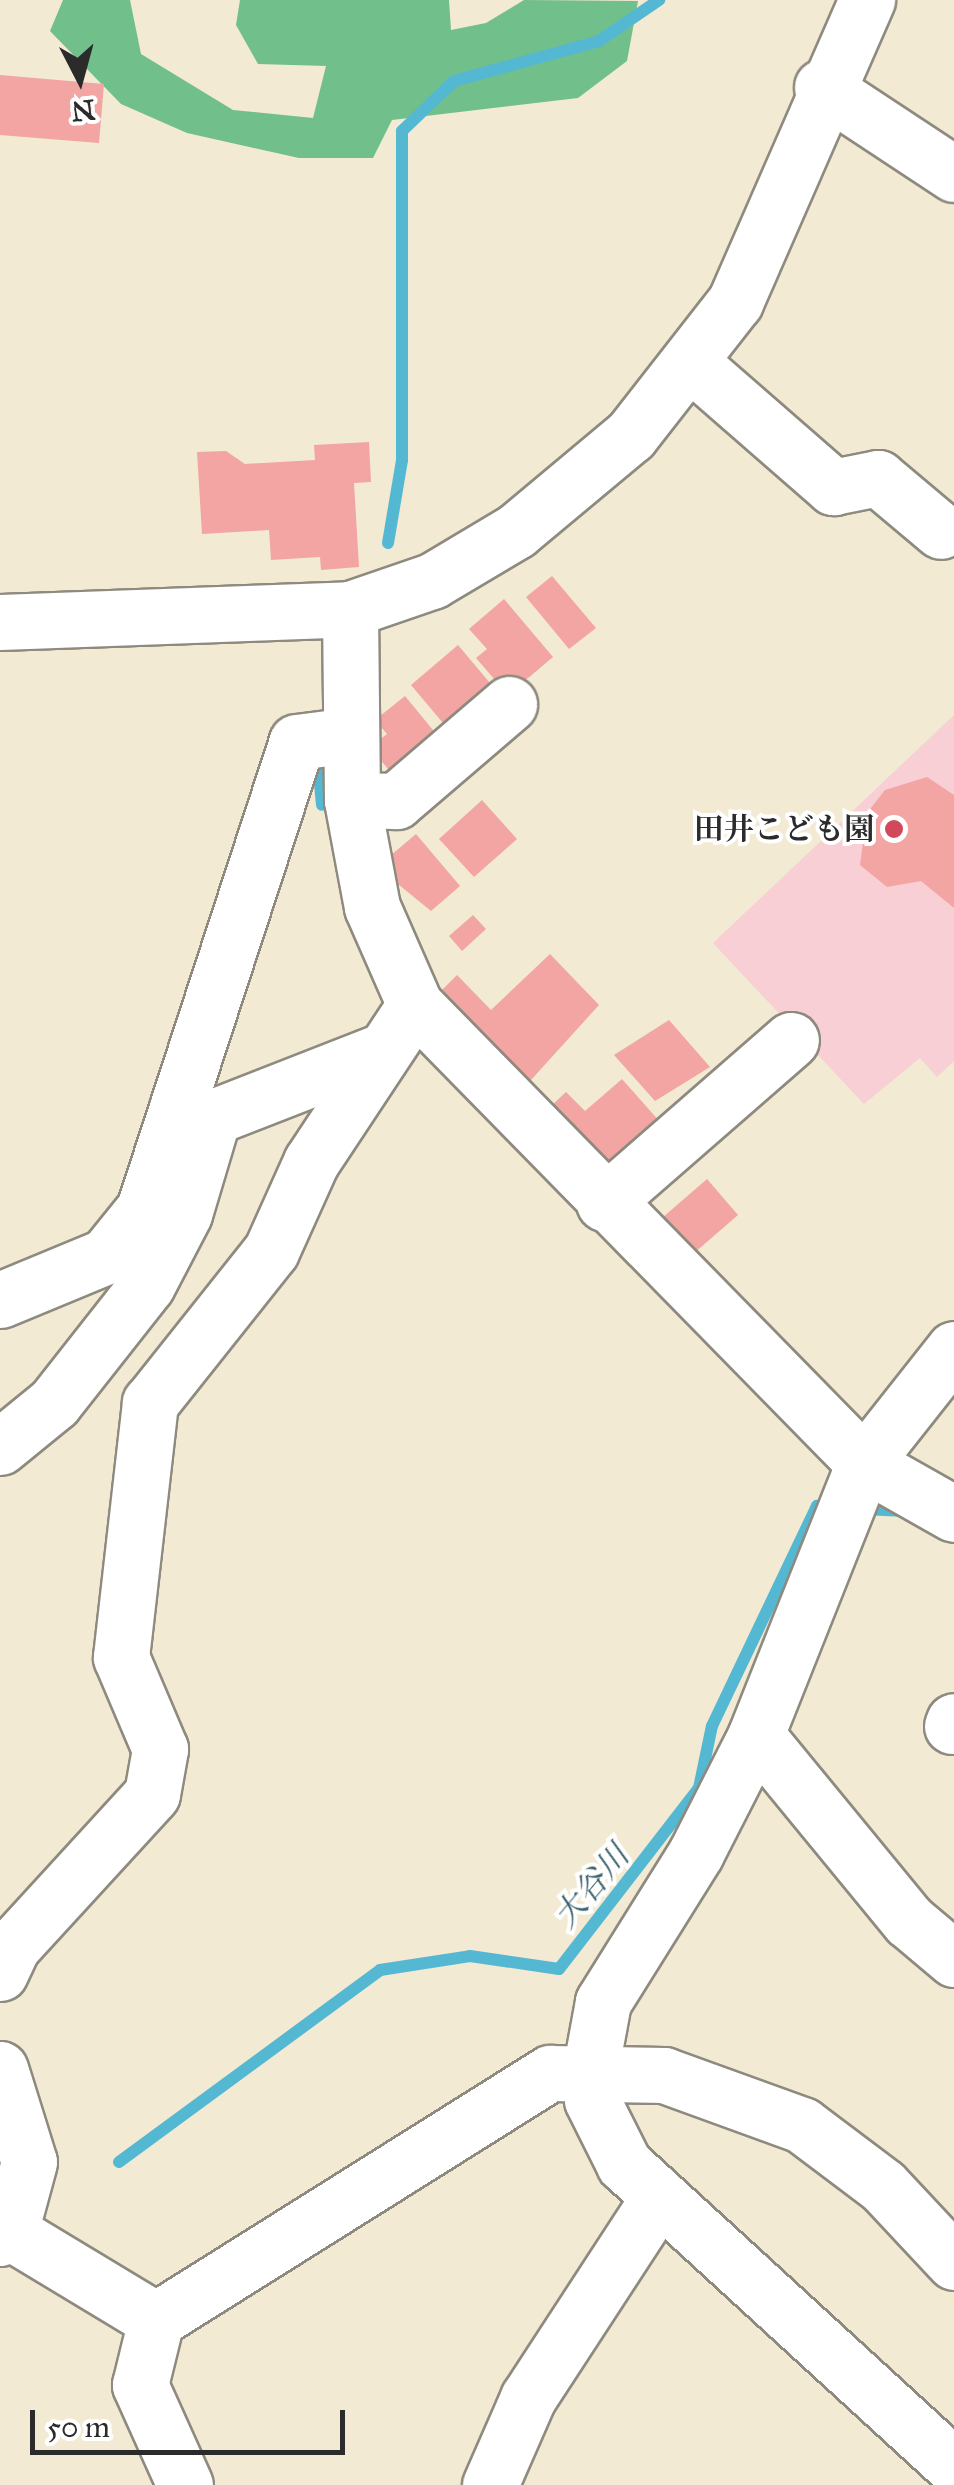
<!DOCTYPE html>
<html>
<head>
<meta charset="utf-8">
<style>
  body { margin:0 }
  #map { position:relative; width:954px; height:2485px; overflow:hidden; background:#f2ead3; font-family:"IM FELL Great Primer","Noto Serif JP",serif }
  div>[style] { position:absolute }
  .built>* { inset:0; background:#f7cfd4 }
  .forest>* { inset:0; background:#71bf8a }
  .stream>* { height:12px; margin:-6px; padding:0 6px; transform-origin:6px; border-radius:6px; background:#55b8d3 }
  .building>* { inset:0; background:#f3a5a3 }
  .roads { filter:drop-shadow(2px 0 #8e8a7f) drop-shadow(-2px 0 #8e8a7f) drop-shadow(0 2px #8e8a7f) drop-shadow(0 -2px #8e8a7f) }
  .minor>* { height:55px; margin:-27.5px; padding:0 27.5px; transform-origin:27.5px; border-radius:27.5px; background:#fff }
  .dots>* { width:28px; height:28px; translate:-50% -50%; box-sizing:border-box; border:5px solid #fff; border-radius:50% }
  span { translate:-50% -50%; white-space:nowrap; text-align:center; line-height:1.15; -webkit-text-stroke:8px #fff; paint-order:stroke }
  .poi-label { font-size:30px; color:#2b2b2b; font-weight:700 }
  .right { translate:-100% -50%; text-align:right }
  .water-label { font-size:32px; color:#3c636e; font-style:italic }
  .north { position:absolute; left:30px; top:30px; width:100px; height:100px; -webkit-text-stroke:8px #fff; paint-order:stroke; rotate:174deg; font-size:28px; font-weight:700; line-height:40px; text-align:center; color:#2b2b2b }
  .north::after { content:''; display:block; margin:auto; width:35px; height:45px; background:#2b2b2b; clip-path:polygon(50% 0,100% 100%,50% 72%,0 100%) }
  .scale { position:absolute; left:30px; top:2410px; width:315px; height:45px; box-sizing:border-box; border:5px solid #2b2b2b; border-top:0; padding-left:12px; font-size:30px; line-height:35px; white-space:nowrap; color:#2b2b2b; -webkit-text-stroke:8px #fff; paint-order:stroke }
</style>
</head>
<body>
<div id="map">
  <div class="built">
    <i style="clip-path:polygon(954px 715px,954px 1061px,937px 1077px,920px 1058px,864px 1104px,713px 943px)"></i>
  </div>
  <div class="forest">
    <i style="clip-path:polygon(63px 0,130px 0,141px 54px,233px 110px,313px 118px,326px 66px,258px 64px,236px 25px,240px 0,449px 0,451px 30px,486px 23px,524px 0,638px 1px,627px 61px,578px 98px,392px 120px,373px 158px,299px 158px,187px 133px,121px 104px,50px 31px)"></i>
  </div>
  <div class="stream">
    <i style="left:388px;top:543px;width:84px;rotate:-80.4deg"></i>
    <i style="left:402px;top:460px;width:329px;rotate:-90deg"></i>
    <i style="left:402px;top:131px;width:72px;rotate:-43.9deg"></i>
    <i style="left:454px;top:81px;width:150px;rotate:-15.4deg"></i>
    <i style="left:599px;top:41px;width:73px;rotate:-34.3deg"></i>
    <i style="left:317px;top:753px;width:52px;rotate:84.5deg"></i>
    <i style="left:862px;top:1509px;width:45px;rotate:2.5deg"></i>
    <i style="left:119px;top:2162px;width:324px;rotate:-36.3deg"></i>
    <i style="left:380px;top:1970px;width:91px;rotate:-8.8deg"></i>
    <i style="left:470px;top:1956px;width:90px;rotate:8.3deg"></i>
    <i style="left:559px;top:1969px;width:229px;rotate:-52.3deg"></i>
    <i style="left:699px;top:1788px;width:63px;rotate:-78.2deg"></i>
    <i style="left:712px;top:1726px;width:244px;rotate:-64.5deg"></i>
    <i style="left:817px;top:1506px;width:15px;rotate:4deg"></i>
  </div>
  <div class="building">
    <i style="clip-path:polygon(0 75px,104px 84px,99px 143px,0 135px)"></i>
    <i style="clip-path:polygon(369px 442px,371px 482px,354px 483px,359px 567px,321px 570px,320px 557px,271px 560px,269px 530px,202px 534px,197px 452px,226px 451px,245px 464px,315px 460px,314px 445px)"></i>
    <i style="clip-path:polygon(552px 576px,596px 628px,569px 649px,526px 597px)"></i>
    <i style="clip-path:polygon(504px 599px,553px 657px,508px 695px,476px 658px,487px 649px,469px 629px)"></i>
    <i style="clip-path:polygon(458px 645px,495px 689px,448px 729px,411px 685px)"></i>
    <i style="clip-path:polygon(405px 696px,437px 735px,397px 780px,370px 747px,387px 734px,375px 720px)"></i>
    <i style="clip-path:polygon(927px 777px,954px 795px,954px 908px,921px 881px,887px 887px,860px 865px,867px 813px,885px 790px)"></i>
    <i style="clip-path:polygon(482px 800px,517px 839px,474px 877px,439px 839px)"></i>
    <i style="clip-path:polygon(416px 834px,460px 886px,431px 911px,377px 867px)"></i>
    <i style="clip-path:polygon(473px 915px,486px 929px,462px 951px,449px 936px)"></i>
    <i style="clip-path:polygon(550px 954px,599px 1005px,521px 1091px,433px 999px,457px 975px,491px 1010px)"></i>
    <i style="clip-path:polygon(669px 1020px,710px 1067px,655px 1101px,614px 1055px)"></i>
    <i style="clip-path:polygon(622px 1079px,661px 1123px,608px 1170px,551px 1106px,566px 1092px,585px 1111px)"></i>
    <i style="clip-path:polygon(707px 1179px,738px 1215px,693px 1254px,662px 1218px)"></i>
  </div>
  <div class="roads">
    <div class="minor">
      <i style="left:822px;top:87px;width:158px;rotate:33.4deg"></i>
      <i style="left:691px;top:363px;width:189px;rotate:41.1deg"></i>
      <i style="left:833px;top:487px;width:46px;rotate:-11.3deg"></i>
      <i style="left:878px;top:478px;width:82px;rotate:40.1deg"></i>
      <i style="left:350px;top:609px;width:191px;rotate:89.4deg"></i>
      <i style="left:352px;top:800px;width:109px;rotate:79.4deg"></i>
      <i style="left:372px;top:907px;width:107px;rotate:66.3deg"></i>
      <i style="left:415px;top:1005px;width:641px;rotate:45.57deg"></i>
      <i style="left:864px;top:1463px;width:103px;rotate:29.5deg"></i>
      <i style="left:0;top:622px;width:350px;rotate:-2.1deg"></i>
      <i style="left:350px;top:609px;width:87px;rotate:-18.9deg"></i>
      <i style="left:432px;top:581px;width:98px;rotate:-30.8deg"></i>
      <i style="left:516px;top:531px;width:150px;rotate:-39.9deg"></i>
      <i style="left:631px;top:435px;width:169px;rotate:-52deg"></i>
      <i style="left:735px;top:302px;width:330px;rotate:-66.4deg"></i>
      <i style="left:352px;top:800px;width:44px;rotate:1.3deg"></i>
      <i style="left:396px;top:801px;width:149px;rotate:-40.6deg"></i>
      <i style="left:177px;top:1108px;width:37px;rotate:14deg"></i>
      <i style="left:213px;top:1117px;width:179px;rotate:-21.3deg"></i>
      <i style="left:604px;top:1203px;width:248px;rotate:-41.1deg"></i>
      <i style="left:0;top:1300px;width:115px;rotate:-22.5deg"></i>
      <i style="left:106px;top:1256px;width:60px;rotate:-51deg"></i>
      <i style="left:144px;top:1209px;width:491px;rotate:-71.9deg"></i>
      <i style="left:297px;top:742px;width:54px;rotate:-7.4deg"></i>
      <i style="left:954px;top:1349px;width:145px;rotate:128.3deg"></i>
      <i style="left:864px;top:1463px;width:293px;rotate:111.7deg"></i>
      <i style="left:756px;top:1735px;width:132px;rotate:117deg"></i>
      <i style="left:696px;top:1853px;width:176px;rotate:122deg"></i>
      <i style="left:603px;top:2002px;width:66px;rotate:100.5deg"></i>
      <i style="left:591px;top:2067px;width:33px;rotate:88deg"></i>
      <i style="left:592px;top:2100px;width:72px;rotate:63.4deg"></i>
      <i style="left:624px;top:2164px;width:447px;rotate:42.5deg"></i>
      <i style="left:0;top:1447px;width:70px;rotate:-39.2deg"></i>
      <i style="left:54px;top:1403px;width:150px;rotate:-51.8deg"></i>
      <i style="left:147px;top:1285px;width:80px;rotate:-62.5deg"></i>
      <i style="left:184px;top:1214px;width:101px;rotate:-73.4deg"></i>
      <i style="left:952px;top:1726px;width:5px;rotate:-68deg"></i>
      <i style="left:756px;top:1735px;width:241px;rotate:50.6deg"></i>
      <i style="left:909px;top:1921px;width:59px;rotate:40.2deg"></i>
      <i style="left:0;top:1973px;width:29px;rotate:-65deg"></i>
      <i style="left:12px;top:1947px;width:207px;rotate:-47.5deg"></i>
      <i style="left:152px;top:1794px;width:46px;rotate:-79.9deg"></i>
      <i style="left:160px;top:1749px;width:100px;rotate:-113deg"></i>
      <i style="left:121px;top:1657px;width:256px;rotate:-83.5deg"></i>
      <i style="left:150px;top:1403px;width:194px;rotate:-51.5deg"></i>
      <i style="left:271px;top:1251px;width:98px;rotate:-65.8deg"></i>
      <i style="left:311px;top:1162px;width:188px;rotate:-56.5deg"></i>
      <i style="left:0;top:2069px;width:97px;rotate:72.7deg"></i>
      <i style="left:29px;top:2162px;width:73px;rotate:105.2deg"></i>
      <i style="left:0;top:2238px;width:12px;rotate:-31deg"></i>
      <i style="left:10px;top:2232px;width:170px;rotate:31.1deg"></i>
      <i style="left:185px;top:2485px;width:110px;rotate:-114.2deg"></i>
      <i style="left:140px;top:2385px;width:67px;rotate:-76.2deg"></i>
      <i style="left:156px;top:2320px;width:465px;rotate:-32.1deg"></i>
      <i style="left:550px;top:2073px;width:114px;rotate:1deg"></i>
      <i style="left:664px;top:2075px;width:147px;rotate:19.9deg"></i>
      <i style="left:802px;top:2125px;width:101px;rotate:37deg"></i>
      <i style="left:883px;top:2186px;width:104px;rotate:46.9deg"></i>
      <i style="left:490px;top:2485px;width:95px;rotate:-66.4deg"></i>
      <i style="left:528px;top:2398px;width:240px;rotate:-56.9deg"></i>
    </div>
  </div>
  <div class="dots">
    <i style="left:894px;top:829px;background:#d1495b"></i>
  </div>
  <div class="poi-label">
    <span class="right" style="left:874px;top:829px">田井こども園</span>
  </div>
  <div class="water-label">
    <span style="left:592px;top:1887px;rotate:-50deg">大谷川</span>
  </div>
  <div class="north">N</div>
  <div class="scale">50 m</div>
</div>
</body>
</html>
